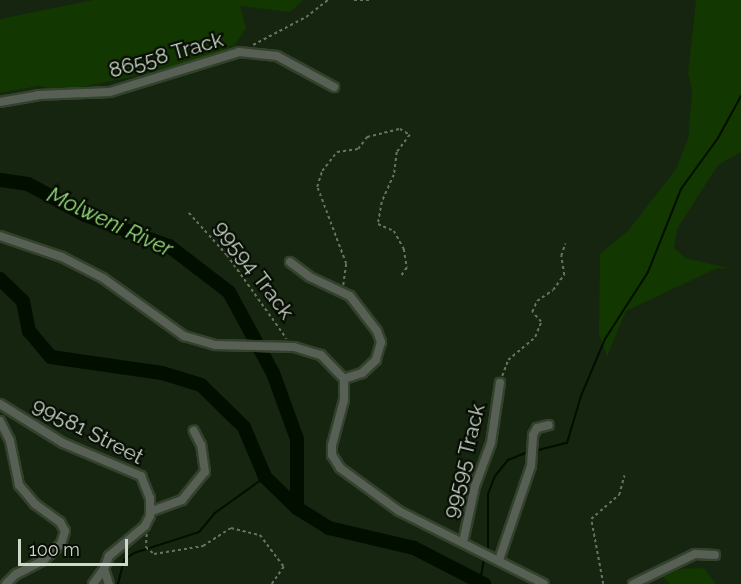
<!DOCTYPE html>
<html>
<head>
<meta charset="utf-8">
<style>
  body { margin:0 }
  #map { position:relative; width:741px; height:584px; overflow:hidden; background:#16250f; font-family:Raleway,sans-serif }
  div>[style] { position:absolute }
  .green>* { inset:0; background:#123700 }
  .stream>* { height:2px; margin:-1px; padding:0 1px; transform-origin:1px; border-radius:1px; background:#020e00 }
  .river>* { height:14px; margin:-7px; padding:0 7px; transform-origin:7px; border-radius:7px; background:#020e00 }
  .path>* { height:1.5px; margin-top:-0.75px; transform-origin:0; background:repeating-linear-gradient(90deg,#677461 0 3px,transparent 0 6px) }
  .roads { filter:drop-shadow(2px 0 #33422d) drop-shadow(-2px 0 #33422d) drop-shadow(0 2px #33422d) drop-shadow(0 -2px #33422d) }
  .street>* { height:8px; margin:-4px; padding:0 4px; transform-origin:4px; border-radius:4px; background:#586055 }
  span { translate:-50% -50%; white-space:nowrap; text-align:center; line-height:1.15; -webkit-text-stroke:4.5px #060c04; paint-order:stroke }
  .street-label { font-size:21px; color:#ced8ca }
  .water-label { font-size:22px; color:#95dd77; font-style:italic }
  .scale { position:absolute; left:18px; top:539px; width:110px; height:27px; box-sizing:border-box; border:3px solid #ced8ca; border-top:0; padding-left:8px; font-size:18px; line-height:21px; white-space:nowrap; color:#ced8ca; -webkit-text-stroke:4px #060c04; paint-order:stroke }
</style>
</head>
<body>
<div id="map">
  <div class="green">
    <i style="clip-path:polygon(93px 0,303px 0,290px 12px,240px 6px,246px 28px,235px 45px,187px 66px,61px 91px,39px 86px,0 93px,0 19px)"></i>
    <i style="clip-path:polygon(696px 0,741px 0,741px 152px,718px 165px,677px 229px,674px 248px,685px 258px,728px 268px,715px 269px,626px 311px,607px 356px,599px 334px,600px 254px,628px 231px,676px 169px,688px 139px,692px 91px,688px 73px)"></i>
    <i style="clip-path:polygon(704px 568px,716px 584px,670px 584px,663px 577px,680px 569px)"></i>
  </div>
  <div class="stream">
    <i style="left:534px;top:451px;width:34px;rotate:-14deg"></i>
    <i style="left:567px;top:443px;width:49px;rotate:-73.4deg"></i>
    <i style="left:581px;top:396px;width:62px;rotate:-67.2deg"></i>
    <i style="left:605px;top:339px;width:80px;rotate:-57.3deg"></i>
    <i style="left:648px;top:272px;width:89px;rotate:-68.3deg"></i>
    <i style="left:681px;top:189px;width:63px;rotate:-54deg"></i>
    <i style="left:718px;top:138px;width:48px;rotate:-61.3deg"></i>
    <i style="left:488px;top:548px;width:54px;rotate:-90deg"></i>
    <i style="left:488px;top:494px;width:19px;rotate:-69deg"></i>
    <i style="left:495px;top:476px;width:21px;rotate:-51deg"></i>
    <i style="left:508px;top:460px;width:22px;rotate:-22deg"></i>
    <i style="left:480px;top:582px;width:22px;rotate:-80deg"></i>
    <i style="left:118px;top:584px;width:25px;rotate:-76deg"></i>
    <i style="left:124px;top:560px;width:12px;rotate:-35deg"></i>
    <i style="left:134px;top:553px;width:68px;rotate:-17.9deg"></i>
    <i style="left:199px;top:532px;width:25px;rotate:-50deg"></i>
    <i style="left:215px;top:513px;width:62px;rotate:-35.8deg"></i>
  </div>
  <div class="river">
    <i style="left:0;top:180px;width:28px;rotate:8deg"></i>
    <i style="left:28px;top:184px;width:65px;rotate:28.5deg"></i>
    <i style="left:85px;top:215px;width:90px;rotate:20.3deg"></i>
    <i style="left:169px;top:246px;width:76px;rotate:37.5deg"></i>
    <i style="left:229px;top:292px;width:92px;rotate:61.5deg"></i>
    <i style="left:273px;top:373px;width:70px;rotate:70deg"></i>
    <i style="left:297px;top:439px;width:69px;rotate:90deg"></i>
    <i style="left:297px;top:508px;width:38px;rotate:32deg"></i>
    <i style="left:329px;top:528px;width:87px;rotate:13.2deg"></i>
    <i style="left:414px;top:548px;width:79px;rotate:27.2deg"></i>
    <i style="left:0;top:279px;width:32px;rotate:44deg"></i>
    <i style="left:23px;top:301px;width:31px;rotate:79deg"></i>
    <i style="left:29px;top:331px;width:34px;rotate:50deg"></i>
    <i style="left:51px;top:357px;width:112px;rotate:8.2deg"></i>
    <i style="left:162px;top:373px;width:41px;rotate:17.1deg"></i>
    <i style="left:201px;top:385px;width:60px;rotate:44.3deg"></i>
    <i style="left:244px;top:427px;width:54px;rotate:67.2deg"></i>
    <i style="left:265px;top:477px;width:45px;rotate:44.1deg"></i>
  </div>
  <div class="path">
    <i style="left:354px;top:0;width:18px"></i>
    <i style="left:253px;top:45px;width:60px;rotate:-27.8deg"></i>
    <i style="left:306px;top:17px;width:28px;rotate:-38deg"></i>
    <i style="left:189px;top:213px;width:57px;rotate:47.9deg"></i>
    <i style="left:227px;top:255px;width:103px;rotate:54.5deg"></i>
    <i style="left:343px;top:285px;width:21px;rotate:-82deg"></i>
    <i style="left:346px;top:264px;width:82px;rotate:-110.6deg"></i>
    <i style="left:317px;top:187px;width:17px;rotate:-73deg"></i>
    <i style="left:322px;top:171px;width:24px;rotate:-52deg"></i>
    <i style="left:337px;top:152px;width:21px;rotate:-8deg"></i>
    <i style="left:358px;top:149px;width:15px;rotate:-53deg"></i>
    <i style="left:367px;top:137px;width:34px;rotate:-14deg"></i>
    <i style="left:400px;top:129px;width:12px;rotate:31deg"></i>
    <i style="left:410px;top:135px;width:21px;rotate:127deg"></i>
    <i style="left:397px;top:152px;width:23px;rotate:97deg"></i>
    <i style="left:394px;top:175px;width:30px;rotate:114deg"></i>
    <i style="left:382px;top:202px;width:22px;rotate:100deg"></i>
    <i style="left:378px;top:224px;width:17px;rotate:24deg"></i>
    <i style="left:394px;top:231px;width:21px;rotate:61deg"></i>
    <i style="left:404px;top:249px;width:19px;rotate:81deg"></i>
    <i style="left:407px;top:268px;width:12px;rotate:125deg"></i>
    <i style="left:502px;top:376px;width:17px;rotate:-69deg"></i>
    <i style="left:508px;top:360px;width:35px;rotate:-40deg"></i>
    <i style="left:535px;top:337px;width:16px;rotate:-68deg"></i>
    <i style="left:541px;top:322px;width:13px;rotate:-132deg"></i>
    <i style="left:532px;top:312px;width:12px;rotate:-66deg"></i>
    <i style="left:537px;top:301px;width:19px;rotate:-35deg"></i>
    <i style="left:553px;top:290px;width:19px;rotate:-54deg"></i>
    <i style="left:564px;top:275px;width:19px;rotate:-99deg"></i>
    <i style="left:561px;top:256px;width:13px;rotate:-72deg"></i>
    <i style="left:147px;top:534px;width:13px;rotate:94deg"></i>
    <i style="left:146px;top:547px;width:11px;rotate:41deg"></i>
    <i style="left:154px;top:554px;width:50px;rotate:-9.3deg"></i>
    <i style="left:203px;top:546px;width:33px;rotate:-33deg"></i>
    <i style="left:231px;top:528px;width:30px;rotate:14deg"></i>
    <i style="left:260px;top:535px;width:40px;rotate:53deg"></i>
    <i style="left:284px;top:567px;width:21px;rotate:125deg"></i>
    <i style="left:603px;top:584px;width:66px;rotate:-100.5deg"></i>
    <i style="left:591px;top:519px;width:37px;rotate:-41deg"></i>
    <i style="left:619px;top:495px;width:20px;rotate:-75deg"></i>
  </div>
  <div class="roads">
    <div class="street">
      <i style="left:0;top:102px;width:39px;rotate:-10deg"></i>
      <i style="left:38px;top:95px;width:72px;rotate:-2.4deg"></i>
      <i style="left:110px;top:92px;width:135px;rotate:-17.2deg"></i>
      <i style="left:239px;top:52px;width:38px;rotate:6deg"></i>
      <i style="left:277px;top:56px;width:65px;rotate:28.5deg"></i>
      <i style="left:0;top:236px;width:65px;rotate:18.7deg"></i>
      <i style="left:62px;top:257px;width:46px;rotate:27.1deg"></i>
      <i style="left:103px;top:278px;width:100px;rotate:35.6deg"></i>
      <i style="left:184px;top:336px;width:33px;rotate:16deg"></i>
      <i style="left:216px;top:345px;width:78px;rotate:1.5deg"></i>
      <i style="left:294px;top:347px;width:28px;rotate:17deg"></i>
      <i style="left:321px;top:355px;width:33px;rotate:46deg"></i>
      <i style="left:344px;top:379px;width:21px;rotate:90deg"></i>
      <i style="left:344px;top:400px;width:47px;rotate:104.9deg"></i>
      <i style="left:332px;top:445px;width:10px;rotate:90deg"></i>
      <i style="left:332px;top:455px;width:15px;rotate:58deg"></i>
      <i style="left:340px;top:468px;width:73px;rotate:36.1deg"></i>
      <i style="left:399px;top:511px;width:162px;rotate:26.7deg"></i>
      <i style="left:290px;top:262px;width:25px;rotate:37deg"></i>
      <i style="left:310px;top:277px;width:44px;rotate:25.4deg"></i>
      <i style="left:350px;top:296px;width:44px;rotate:52.4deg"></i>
      <i style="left:377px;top:331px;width:12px;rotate:70deg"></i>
      <i style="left:381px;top:342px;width:19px;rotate:106deg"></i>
      <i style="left:376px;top:360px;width:19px;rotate:137deg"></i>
      <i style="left:362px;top:373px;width:19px;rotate:162deg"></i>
      <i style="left:0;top:404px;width:74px;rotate:31.8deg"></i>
      <i style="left:63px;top:443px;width:85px;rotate:22.9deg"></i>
      <i style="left:141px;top:476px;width:24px;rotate:68deg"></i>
      <i style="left:150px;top:498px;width:18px;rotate:90deg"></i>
      <i style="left:150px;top:516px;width:11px;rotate:117deg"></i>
      <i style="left:145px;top:526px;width:47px;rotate:140.2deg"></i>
      <i style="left:109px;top:556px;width:14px;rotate:111deg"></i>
      <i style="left:104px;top:569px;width:16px;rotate:72deg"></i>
      <i style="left:0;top:421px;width:22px;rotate:63deg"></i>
      <i style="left:10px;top:441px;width:45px;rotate:78.4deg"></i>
      <i style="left:19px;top:485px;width:25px;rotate:50deg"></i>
      <i style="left:35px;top:504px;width:31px;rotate:36deg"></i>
      <i style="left:60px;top:522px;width:10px;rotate:61deg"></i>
      <i style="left:65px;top:531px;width:14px;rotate:107deg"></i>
      <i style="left:61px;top:544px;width:23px;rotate:137deg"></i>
      <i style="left:44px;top:560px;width:31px;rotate:153deg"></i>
      <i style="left:16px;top:574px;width:14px;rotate:135deg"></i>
      <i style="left:152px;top:511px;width:32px;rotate:-20deg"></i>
      <i style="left:182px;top:500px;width:36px;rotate:-51deg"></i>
      <i style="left:205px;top:472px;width:27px;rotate:-98deg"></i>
      <i style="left:201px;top:445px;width:16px;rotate:-117deg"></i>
      <i style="left:463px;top:542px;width:57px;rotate:-77.9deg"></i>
      <i style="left:475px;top:486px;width:46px;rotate:-69.6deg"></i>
      <i style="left:491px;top:443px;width:61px;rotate:-81.5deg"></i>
      <i style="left:499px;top:560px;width:99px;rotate:-71.2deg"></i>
      <i style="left:531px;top:466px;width:31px;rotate:-86deg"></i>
      <i style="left:533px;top:435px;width:8px;rotate:-60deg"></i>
      <i style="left:537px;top:428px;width:12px;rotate:-14deg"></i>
      <i style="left:93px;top:584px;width:19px;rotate:-54deg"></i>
      <i style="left:633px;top:584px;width:69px;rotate:-25.8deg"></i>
      <i style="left:695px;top:554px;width:20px;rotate:3deg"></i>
    </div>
  </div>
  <div class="street-label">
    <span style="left:166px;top:55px;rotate:-16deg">86558 Track</span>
    <span style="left:254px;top:270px;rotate:53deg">99594 Track</span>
    <span style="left:88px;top:431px;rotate:27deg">99581 Street</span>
    <span style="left:464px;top:461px;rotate:-76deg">99595 Track</span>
  </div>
  <div class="water-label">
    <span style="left:110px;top:222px;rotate:25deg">Molweni River</span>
  </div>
  <div class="scale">100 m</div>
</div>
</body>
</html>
